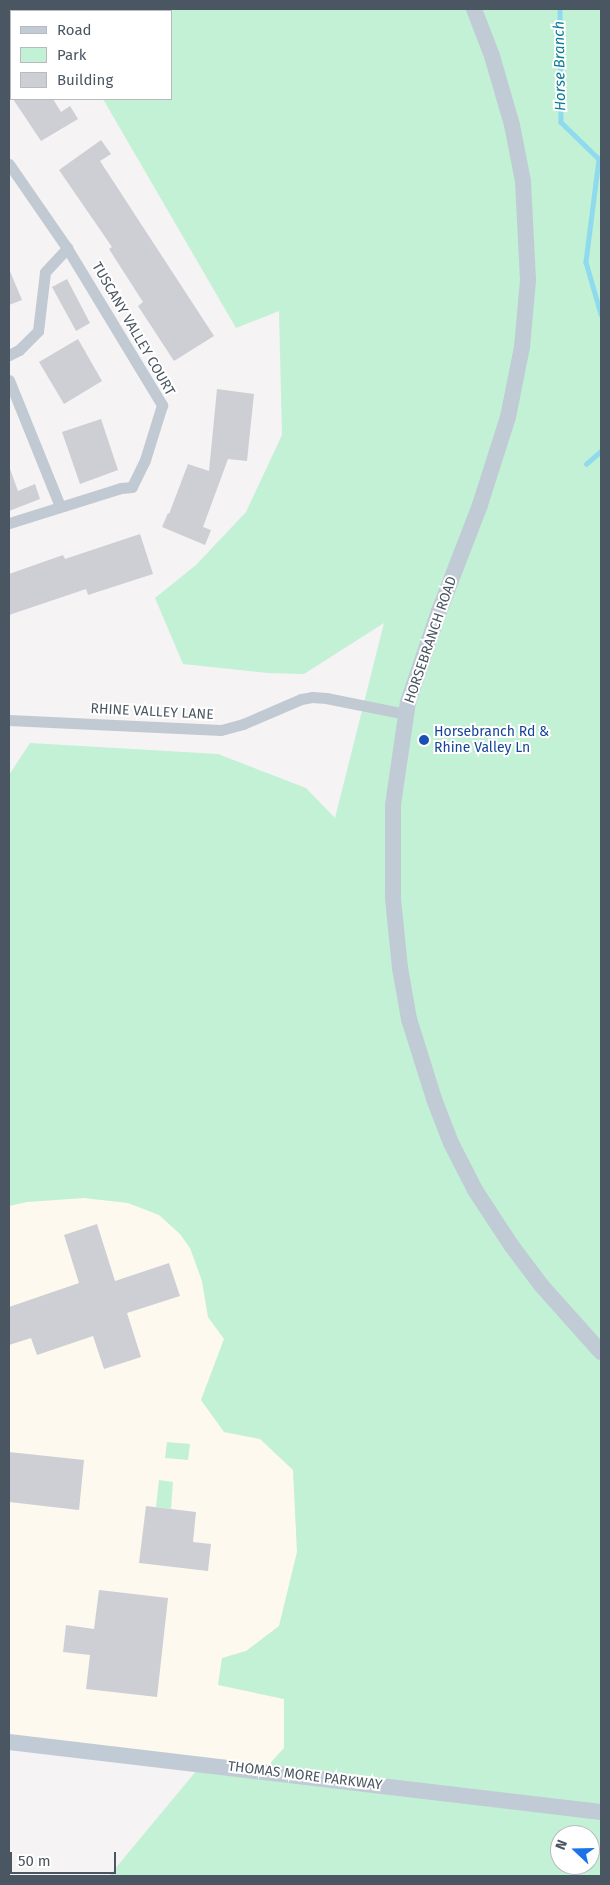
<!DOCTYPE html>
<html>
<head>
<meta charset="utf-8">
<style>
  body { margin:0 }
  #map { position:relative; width:610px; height:1885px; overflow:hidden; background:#f5f3f3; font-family:"Fira Sans",sans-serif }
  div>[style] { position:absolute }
  .commercial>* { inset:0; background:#fdf9ef }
  .green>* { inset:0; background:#c3f1d5 }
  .stream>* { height:4.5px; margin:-2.25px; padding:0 2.25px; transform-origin:2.25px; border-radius:2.25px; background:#90daee }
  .building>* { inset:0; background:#cdcfd5 }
  .street>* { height:11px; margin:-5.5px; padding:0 5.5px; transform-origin:5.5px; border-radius:5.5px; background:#c1cad2 }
  .secondary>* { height:16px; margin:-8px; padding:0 8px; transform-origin:8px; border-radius:8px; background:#c1cbd6 }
  .dots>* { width:14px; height:14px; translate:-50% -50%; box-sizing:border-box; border:2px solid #fff; border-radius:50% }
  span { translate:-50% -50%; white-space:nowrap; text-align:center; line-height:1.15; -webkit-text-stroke:4px #fff; paint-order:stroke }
  .street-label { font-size:14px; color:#4a5661 }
  .transit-label { font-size:14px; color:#164399 }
  .left { translate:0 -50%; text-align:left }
  .water-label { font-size:15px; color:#0c7c9b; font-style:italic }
  .frame { position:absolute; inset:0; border:10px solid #4a5661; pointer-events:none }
  .legend { position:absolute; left:10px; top:10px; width:162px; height:90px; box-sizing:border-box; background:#fff; border:1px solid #b7bbc0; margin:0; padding:6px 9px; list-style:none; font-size:15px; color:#4a5661 }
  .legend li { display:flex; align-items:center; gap:10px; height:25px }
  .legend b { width:25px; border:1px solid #b7bbc0 }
  .north { position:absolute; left:550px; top:1825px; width:50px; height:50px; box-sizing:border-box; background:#fff; border:1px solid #b7bbc0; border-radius:50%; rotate:291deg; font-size:14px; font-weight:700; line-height:20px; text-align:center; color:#4a5661 }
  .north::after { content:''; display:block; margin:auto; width:18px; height:22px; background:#1a73e8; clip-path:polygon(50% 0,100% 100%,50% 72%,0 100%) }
  .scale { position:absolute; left:10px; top:1852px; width:106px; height:22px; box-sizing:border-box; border:2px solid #4a5661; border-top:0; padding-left:6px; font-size:15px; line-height:18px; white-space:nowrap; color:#4a5661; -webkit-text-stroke:4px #fff; paint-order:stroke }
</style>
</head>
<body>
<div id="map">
  <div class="commercial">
    <i style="clip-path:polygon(84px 1198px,128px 1203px,146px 1209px,159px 1215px,180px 1234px,190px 1248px,202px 1281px,208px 1317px,224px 1339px,201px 1400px,224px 1432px,260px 1439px,293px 1470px,297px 1552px,279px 1626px,246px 1651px,222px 1658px,218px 1685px,284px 1699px,284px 1748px,263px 1771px,9px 1742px,9px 1206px,27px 1202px)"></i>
  </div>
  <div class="green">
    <i style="clip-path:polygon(evenodd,80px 9px,601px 9px,601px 1876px,109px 1876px,202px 1764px,263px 1771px,284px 1748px,284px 1699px,218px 1685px,222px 1658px,246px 1651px,279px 1626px,297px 1552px,293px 1470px,260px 1439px,224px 1432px,201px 1400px,224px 1339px,208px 1317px,202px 1281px,190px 1248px,180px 1234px,159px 1215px,128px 1203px,84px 1198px,27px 1202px,9px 1206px,9px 775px,30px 743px,218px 754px,306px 788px,335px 818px,384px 623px,304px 674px,267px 673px,183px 664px,155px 598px,196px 565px,246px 512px,282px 435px,279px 311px,236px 328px,103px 99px,171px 99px,171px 11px,80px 11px,80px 9px,560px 1835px,590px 1835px,590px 1865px,560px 1865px,560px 1835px)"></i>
    <i style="clip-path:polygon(167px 1442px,190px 1444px,188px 1460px,165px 1458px)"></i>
    <i style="clip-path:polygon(159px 1480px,173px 1482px,171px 1509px,156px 1507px)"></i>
  </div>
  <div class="stream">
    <i style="left:560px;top:9px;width:113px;rotate:89.5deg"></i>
    <i style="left:561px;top:122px;width:53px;rotate:44.2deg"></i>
    <i style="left:599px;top:159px;width:104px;rotate:97.2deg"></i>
    <i style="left:586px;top:262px;width:54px;rotate:73.9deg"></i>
    <i style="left:586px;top:464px;width:20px;rotate:-41deg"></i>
  </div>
  <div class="building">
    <i style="clip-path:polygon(13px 99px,53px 99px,61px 112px,70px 106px,78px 119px,41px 141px)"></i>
    <i style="clip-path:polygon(101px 140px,111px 154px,100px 161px,214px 336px,174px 361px,138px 306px,143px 302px,109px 249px,112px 247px,59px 170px)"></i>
    <i style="clip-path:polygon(9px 269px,22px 300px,9px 305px)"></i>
    <i style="clip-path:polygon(67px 279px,90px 323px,76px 331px,52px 287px)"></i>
    <i style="clip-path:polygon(78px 339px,102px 381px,64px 404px,39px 362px)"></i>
    <i style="clip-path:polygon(217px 389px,254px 394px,247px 461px,228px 459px,203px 527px,211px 530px,205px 545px,162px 527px,168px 513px,169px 514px,188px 464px,209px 471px)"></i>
    <i style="clip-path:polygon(101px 419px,118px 470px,80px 484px,62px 432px)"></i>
    <i style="clip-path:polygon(10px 469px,18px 491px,35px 484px,40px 499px,9px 511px)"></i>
    <i style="clip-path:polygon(140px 534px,153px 574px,88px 595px,86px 589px,9px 615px,9px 574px,63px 555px,65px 559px)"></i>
    <i style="clip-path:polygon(97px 1224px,115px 1281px,169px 1263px,180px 1296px,127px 1313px,141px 1357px,104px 1369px,93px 1336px,37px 1355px,31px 1338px,9px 1345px,9px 1307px,79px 1283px,64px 1235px)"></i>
    <i style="clip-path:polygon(9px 1452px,84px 1460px,79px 1510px,9px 1502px)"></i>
    <i style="clip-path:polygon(146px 1506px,196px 1512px,193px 1542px,211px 1544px,208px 1571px,139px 1563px)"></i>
    <i style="clip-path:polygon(99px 1590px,168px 1598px,157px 1697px,86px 1689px,90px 1655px,63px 1652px,66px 1625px,94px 1629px)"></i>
  </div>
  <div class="street">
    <i style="left:9px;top:164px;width:102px;rotate:55.4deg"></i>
    <i style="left:67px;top:248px;width:184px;rotate:58.8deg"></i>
    <i style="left:162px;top:405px;width:58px;rotate:107.2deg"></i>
    <i style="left:145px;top:460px;width:30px;rotate:116deg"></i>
    <i style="left:132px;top:487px;width:11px;rotate:175deg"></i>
    <i style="left:121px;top:488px;width:117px;rotate:162.6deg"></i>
    <i style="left:9px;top:355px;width:11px;rotate:-27deg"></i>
    <i style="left:19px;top:350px;width:27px;rotate:-45deg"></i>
    <i style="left:38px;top:331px;width:59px;rotate:-83.2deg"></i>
    <i style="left:45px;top:272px;width:33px;rotate:-47deg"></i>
    <i style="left:9px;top:380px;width:136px;rotate:68deg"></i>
    <i style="left:9px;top:720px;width:212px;rotate:2.7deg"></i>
    <i style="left:221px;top:730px;width:23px;rotate:-15deg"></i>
    <i style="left:243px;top:724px;width:63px;rotate:-23.3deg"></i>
    <i style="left:301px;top:699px;width:11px;rotate:-10deg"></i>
    <i style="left:312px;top:697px;width:14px;rotate:4deg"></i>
    <i style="left:326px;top:698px;width:82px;rotate:11.3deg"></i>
  </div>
  <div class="secondary">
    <i style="left:474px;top:9px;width:50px;rotate:69deg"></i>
    <i style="left:492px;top:56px;width:72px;rotate:73.8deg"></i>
    <i style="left:512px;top:125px;width:57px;rotate:78.9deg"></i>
    <i style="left:523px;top:181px;width:99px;rotate:87.1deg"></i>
    <i style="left:528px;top:280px;width:67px;rotate:95.1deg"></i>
    <i style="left:522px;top:347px;width:71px;rotate:101.3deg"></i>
    <i style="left:508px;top:417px;width:92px;rotate:107.7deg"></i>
    <i style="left:480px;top:505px;width:114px;rotate:111.1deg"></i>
    <i style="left:439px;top:611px;width:96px;rotate:108.8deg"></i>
    <i style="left:408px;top:702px;width:104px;rotate:98.3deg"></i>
    <i style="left:393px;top:805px;width:94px;rotate:90deg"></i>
    <i style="left:393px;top:899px;width:69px;rotate:84.2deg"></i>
    <i style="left:400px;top:968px;width:52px;rotate:80deg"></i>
    <i style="left:409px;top:1019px;width:84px;rotate:72.6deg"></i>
    <i style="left:434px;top:1099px;width:47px;rotate:68.9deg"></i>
    <i style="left:451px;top:1143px;width:53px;rotate:62.9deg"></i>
    <i style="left:475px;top:1190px;width:66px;rotate:56.8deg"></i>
    <i style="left:511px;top:1245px;width:50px;rotate:53.1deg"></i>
    <i style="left:541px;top:1285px;width:90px;rotate:48.2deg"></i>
    <i style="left:9px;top:1742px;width:596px;rotate:6.74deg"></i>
  </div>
  <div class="dots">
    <i style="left:424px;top:740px;background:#1a4fb4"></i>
  </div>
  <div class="street-label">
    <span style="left:133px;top:329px;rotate:60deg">TUSCANY VALLEY COURT</span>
    <span style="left:431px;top:640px;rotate:-71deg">HORSEBRANCH ROAD</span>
    <span style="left:152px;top:712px;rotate:3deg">RHINE VALLEY LANE</span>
    <span style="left:305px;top:1776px;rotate:7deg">THOMAS MORE PARKWAY</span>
  </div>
  <div class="transit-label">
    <span class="left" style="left:434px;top:740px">Horsebranch Rd &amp;<br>Rhine Valley Ln</span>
  </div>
  <div class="water-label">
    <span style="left:560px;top:66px;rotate:-91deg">Horse Branch</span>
  </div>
  <div class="frame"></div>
  <ul class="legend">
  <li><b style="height:6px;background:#c1cbd6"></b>Road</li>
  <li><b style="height:14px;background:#c3f1d5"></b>Park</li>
  <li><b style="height:14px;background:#cdcfd5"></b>Building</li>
  </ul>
  <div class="north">N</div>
  <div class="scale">50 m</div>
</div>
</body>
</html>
